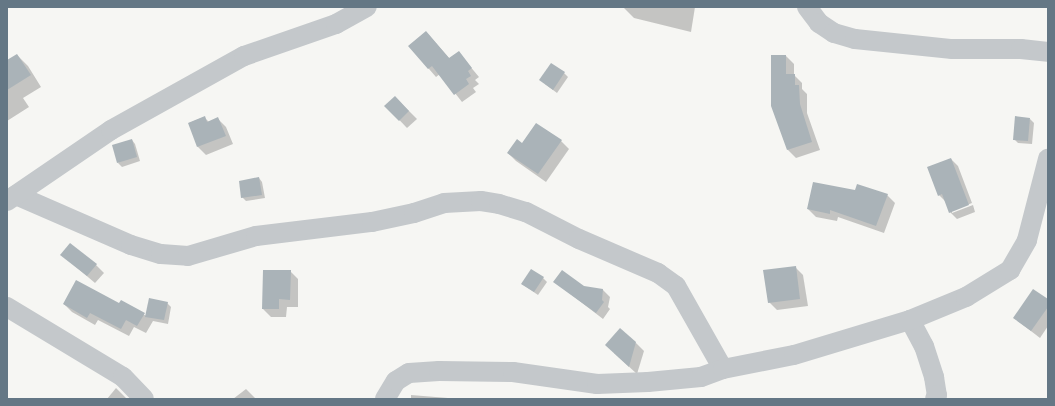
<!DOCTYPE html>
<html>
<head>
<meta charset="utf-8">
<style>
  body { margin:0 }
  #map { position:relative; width:1055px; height:406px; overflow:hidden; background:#f6f6f3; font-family:"Noto Sans",sans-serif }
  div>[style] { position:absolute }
  .shadow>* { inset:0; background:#0003 }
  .building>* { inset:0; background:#aab3b8 }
  .minor>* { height:20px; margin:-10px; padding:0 10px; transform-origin:10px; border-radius:10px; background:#c4c8cb }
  span { translate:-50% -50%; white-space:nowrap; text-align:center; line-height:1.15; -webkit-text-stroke:4px #fff; paint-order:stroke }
  .frame { position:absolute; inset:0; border:8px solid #647785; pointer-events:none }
</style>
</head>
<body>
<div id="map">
  <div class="shadow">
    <i style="clip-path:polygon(623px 7px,695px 7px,691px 32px,634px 18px)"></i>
    <i style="clip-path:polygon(426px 32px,450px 59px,459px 53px,479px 77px,475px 80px,479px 84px,473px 88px,476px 92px,462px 102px,440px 74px,436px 77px,409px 46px)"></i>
    <i style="clip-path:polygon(17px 55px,28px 66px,41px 87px,23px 98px,29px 107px,7px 121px,7px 61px)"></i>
    <i style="clip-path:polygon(786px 56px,794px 64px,794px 75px,802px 83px,802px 89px,807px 94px,807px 113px,820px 150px,796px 158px,788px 150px,772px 106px)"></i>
    <i style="clip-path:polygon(564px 73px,568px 77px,557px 93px,545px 84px)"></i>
    <i style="clip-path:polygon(395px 97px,417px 119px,407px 128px,386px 106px)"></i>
    <i style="clip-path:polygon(204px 117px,209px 122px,218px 119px,226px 127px,233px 144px,206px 155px,198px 147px,189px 123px)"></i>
    <i style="clip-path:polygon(1030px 119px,1034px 123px,1032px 144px,1018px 143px,1014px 139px)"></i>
    <i style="clip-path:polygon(132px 140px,135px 144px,140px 161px,122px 167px,118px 163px)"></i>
    <i style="clip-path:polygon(561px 141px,569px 149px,546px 182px,516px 161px,508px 153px,522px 144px)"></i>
    <i style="clip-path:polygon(951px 159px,958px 166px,972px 203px,952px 211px,952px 213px,973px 205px,975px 212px,957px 219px,950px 212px,946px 202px,939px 195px)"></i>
    <i style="clip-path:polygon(259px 178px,262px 182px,265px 198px,246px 201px,242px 197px)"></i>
    <i style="clip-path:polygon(856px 192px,887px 195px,895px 203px,884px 233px,838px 217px,837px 221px,816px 217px,808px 209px)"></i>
    <i style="clip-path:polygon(62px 255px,96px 265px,104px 273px,95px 283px)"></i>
    <i style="clip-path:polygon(795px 267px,803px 275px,808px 306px,777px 310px,769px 302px)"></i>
    <i style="clip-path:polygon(290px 271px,298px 279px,298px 307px,287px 307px,286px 317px,271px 317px,263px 309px)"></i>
    <i style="clip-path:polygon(543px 278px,547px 282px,538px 295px,522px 284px)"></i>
    <i style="clip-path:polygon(555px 282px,603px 290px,610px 297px,608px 307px,610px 309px,603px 319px)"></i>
    <i style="clip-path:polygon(1048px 300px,1048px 326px,1040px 338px,1014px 318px)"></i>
    <i style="clip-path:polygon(167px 303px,171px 307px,168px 324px,153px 321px,146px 333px,134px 327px,129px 336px,98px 320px,95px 325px,72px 312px,64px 304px,119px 305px,147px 316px)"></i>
    <i style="clip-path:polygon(636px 343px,644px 351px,637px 374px,614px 353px)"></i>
    <i style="clip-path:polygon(116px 388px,127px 399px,107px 399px)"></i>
    <i style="clip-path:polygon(246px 389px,256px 399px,233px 399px)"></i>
    <i style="clip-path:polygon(411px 395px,448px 398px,449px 399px,411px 399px)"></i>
  </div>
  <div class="building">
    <i style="clip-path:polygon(426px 31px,449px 58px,459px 51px,472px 68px,468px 71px,471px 76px,466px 79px,469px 84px,454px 95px,432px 66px,428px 69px,408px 46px)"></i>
    <i style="clip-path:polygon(17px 54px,31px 75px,7px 90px,7px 60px)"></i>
    <i style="clip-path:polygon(771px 55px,786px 55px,786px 74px,795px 74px,795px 85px,799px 85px,800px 104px,812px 142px,787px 150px,771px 106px)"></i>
    <i style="clip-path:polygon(551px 63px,565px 72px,553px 90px,539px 80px)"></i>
    <i style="clip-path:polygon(395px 96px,409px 111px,399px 121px,384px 106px)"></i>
    <i style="clip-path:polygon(205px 116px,207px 122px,218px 117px,226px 136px,197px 147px,188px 123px)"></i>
    <i style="clip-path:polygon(1015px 116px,1030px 118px,1028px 141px,1013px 140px)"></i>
    <i style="clip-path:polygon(536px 123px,562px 140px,538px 174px,507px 153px,517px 139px,522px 143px)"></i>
    <i style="clip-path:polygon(132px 139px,137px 157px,117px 163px,112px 145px)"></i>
    <i style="clip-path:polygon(951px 158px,969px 205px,949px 213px,942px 194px,938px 196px,927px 167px)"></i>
    <i style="clip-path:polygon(259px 177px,262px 195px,241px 198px,239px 181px)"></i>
    <i style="clip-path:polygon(813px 182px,855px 190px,857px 184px,888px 194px,876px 226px,830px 210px,830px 214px,807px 209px)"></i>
    <i style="clip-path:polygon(70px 243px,97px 264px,87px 276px,60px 255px)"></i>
    <i style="clip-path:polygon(796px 266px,800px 299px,768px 303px,763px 270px)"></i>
    <i style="clip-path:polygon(531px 269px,544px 277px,534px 292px,521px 284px)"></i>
    <i style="clip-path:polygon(263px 270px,291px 270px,290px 300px,279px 299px,279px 309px,262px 309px)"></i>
    <i style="clip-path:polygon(562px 270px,584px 286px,603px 289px,602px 300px,604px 302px,596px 313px,553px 282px)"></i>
    <i style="clip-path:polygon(76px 280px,119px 303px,121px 300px,145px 313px,137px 326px,126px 320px,121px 329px,90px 313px,87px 318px,63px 304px)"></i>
    <i style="clip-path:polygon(1033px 289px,1048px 299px,1048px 307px,1031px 331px,1013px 318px)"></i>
    <i style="clip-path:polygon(149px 298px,168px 302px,164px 320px,145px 317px)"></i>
    <i style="clip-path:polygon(620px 328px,636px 342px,629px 367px,605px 345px)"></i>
  </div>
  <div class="minor">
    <i style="left:807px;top:7px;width:20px;rotate:53deg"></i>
    <i style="left:819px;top:23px;width:18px;rotate:34deg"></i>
    <i style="left:834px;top:33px;width:22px;rotate:16deg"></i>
    <i style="left:855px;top:39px;width:98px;rotate:5.9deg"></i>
    <i style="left:952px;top:49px;width:69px"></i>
    <i style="left:1021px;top:49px;width:27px;rotate:6deg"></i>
    <i style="left:16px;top:195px;width:125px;rotate:23.5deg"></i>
    <i style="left:131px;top:245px;width:31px;rotate:17deg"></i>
    <i style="left:161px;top:254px;width:27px;rotate:4deg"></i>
    <i style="left:188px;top:256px;width:71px;rotate:-16.4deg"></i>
    <i style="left:256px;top:236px;width:117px;rotate:-6.9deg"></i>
    <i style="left:372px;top:222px;width:43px;rotate:-12.1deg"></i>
    <i style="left:414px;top:213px;width:32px;rotate:-18deg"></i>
    <i style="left:444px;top:203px;width:37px;rotate:-3deg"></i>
    <i style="left:481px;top:201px;width:18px;rotate:9deg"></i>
    <i style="left:499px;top:204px;width:28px;rotate:17deg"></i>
    <i style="left:526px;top:212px;width:59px;rotate:27deg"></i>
    <i style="left:579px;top:239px;width:86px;rotate:23.3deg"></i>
    <i style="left:658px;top:273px;width:22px;rotate:36deg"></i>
    <i style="left:676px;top:286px;width:95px;rotate:60.5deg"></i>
    <i style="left:7px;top:201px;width:126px;rotate:-34.3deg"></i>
    <i style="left:111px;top:130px;width:152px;rotate:-29.1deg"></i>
    <i style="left:244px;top:56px;width:97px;rotate:-19.2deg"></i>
    <i style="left:336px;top:24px;width:35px;rotate:-29deg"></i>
    <i style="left:7px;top:307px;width:135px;rotate:31.1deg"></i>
    <i style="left:123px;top:377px;width:30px;rotate:46deg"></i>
    <i style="left:910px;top:320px;width:30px;rotate:62deg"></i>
    <i style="left:924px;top:346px;width:33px;rotate:72deg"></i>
    <i style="left:934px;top:377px;width:18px;rotate:81deg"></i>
    <i style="left:937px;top:395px;width:4px;rotate:117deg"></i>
    <i style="left:385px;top:399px;width:21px;rotate:-59deg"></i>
    <i style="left:396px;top:381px;width:15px;rotate:-32deg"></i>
    <i style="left:409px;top:373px;width:30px;rotate:-4deg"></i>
    <i style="left:439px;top:371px;width:74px;rotate:0.8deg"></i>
    <i style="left:513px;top:372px;width:85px;rotate:8.1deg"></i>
    <i style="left:597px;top:384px;width:51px;rotate:-2.2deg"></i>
    <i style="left:648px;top:382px;width:53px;rotate:-5.4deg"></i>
    <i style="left:701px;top:377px;width:23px;rotate:-20deg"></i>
    <i style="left:723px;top:369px;width:72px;rotate:-11.2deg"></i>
    <i style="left:794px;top:355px;width:121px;rotate:-16.8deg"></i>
    <i style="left:910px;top:320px;width:61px;rotate:-22.3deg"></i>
    <i style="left:966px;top:297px;width:52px;rotate:-31.5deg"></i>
    <i style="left:1010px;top:270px;width:34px;rotate:-60deg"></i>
    <i style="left:1027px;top:240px;width:84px;rotate:-75.5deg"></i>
  </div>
  <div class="frame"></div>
</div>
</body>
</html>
